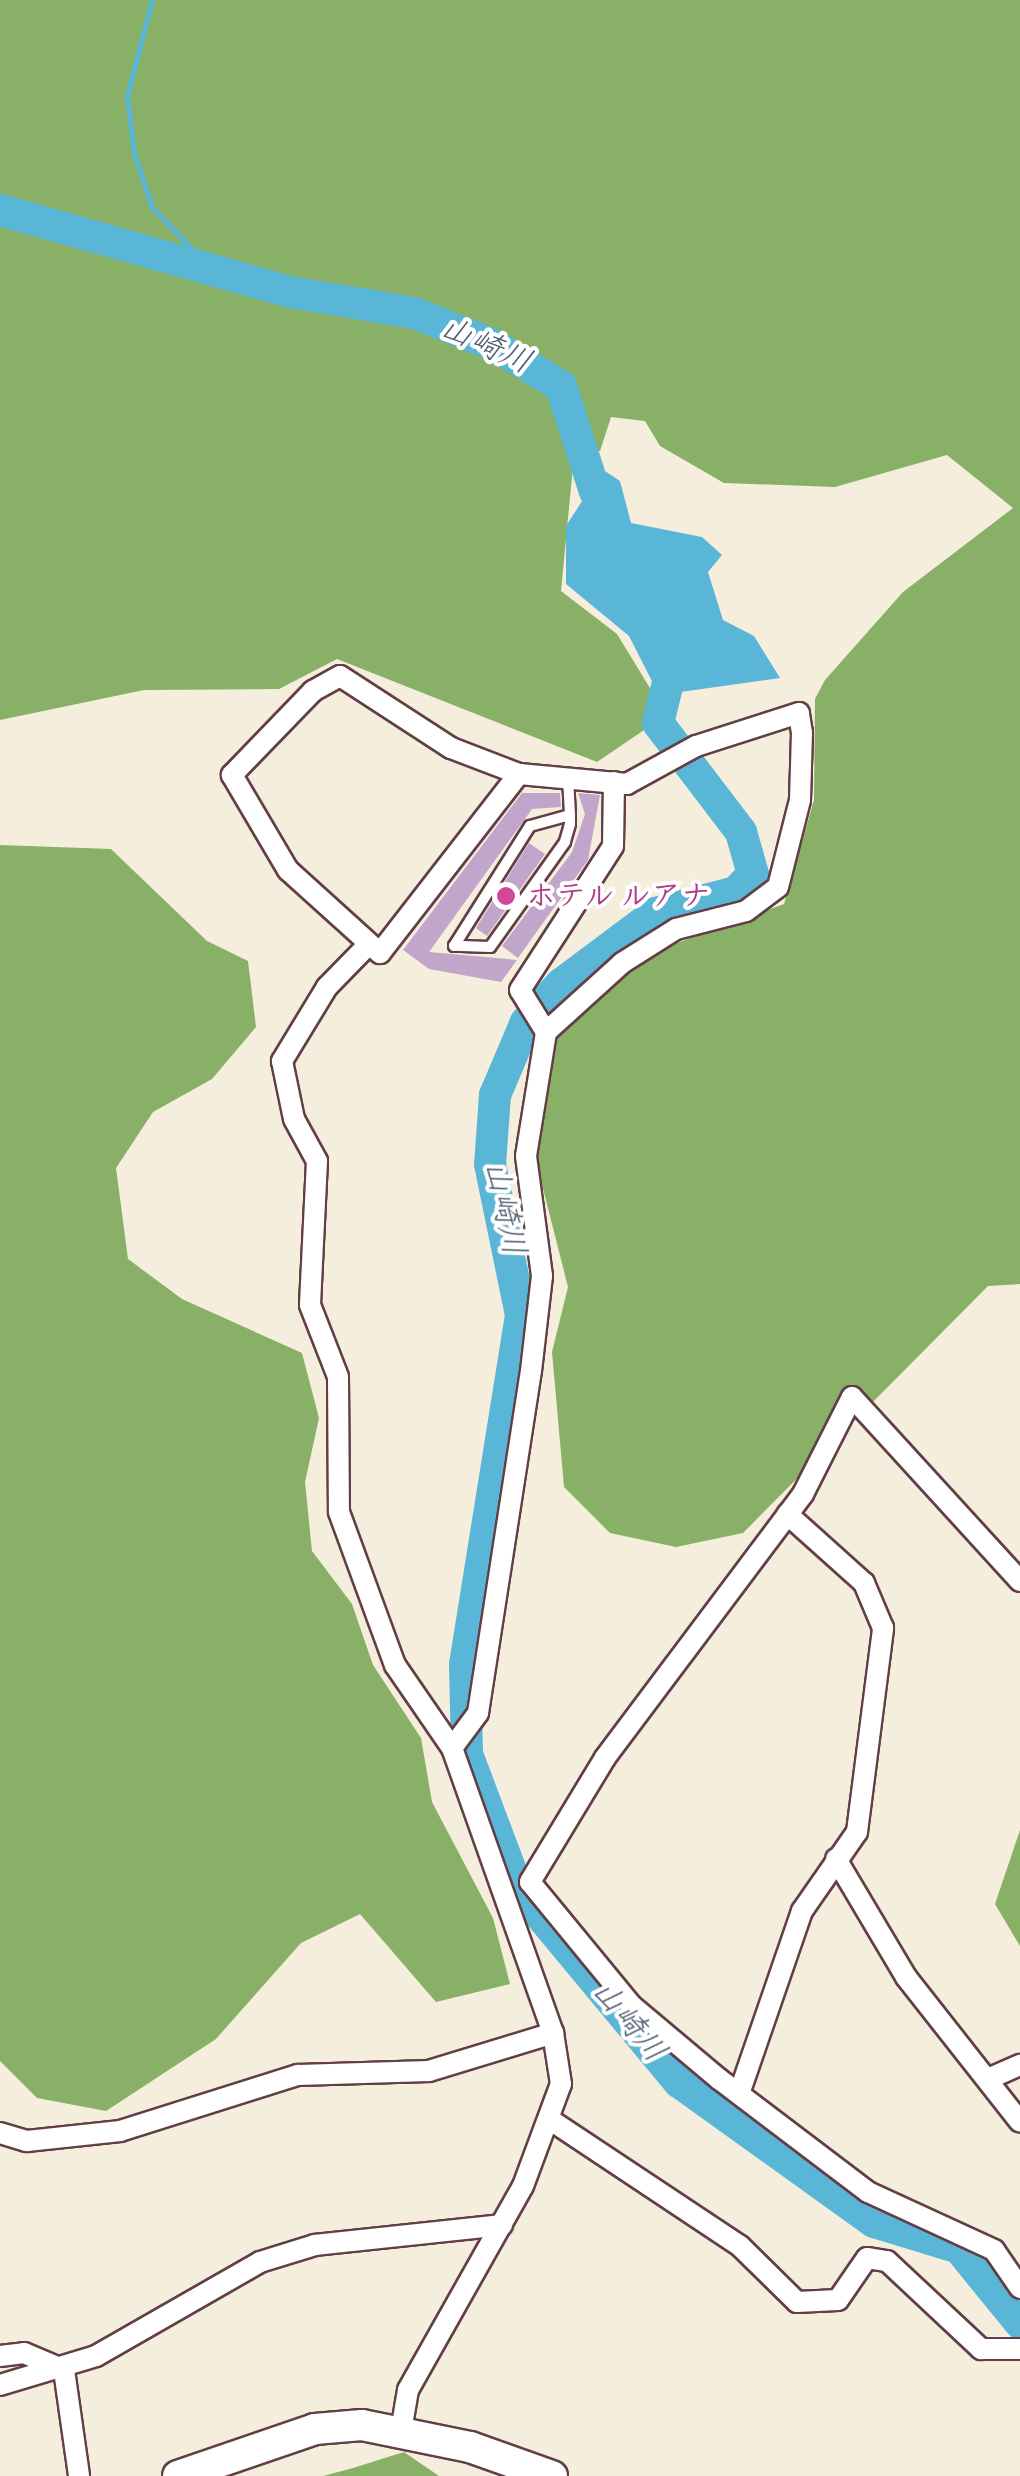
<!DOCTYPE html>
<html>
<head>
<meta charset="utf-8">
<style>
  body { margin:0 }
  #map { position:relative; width:1020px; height:2476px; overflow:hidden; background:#f5eedc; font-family:Pangolin,"Klee One",sans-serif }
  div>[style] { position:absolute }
  .forest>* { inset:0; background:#88b066 }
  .water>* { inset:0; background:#5ab6d7 }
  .stream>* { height:5px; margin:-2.5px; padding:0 2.5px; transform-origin:2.5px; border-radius:2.5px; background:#5ab6d7 }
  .river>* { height:32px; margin:-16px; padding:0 16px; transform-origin:16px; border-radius:16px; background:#5ab6d7 }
  .building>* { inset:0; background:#c1a5cb }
  .roads { filter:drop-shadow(2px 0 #643e46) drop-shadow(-2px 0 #643e46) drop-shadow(0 2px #643e46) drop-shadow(0 -2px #643e46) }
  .lane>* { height:10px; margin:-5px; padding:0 5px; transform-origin:5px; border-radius:5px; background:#fff }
  .street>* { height:20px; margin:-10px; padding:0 10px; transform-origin:10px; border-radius:10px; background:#fff }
  .secondary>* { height:30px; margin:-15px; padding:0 15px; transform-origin:15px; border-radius:15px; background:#fff }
  .dots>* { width:28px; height:28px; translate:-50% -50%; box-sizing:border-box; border:5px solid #fff; border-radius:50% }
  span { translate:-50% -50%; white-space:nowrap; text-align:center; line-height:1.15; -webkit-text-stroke:8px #fff; paint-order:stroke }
  .hotel-label { font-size:30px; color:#b23c85; font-weight:700 }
  .left { translate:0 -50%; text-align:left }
  .water-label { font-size:32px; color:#505b70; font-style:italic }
</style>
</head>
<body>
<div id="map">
  <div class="forest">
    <i style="clip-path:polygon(0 0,1020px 0,1020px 1284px,988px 1286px,743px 1533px,676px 1547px,610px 1533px,564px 1487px,552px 1352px,568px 1287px,535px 1157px,554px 1040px,609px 984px,666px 947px,784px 904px,814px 800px,815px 699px,825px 680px,903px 592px,1013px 508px,947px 455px,835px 487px,724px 483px,660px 446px,645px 421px,611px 417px,600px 451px,574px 456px,561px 591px,617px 634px,656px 698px,650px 726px,597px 762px,337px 659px,279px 689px,144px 690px,0 720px)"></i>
    <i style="clip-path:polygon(0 845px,111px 849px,207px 941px,248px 961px,256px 1027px,212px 1079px,153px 1112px,116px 1168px,128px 1259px,182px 1299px,302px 1353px,319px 1418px,305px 1482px,312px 1551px,352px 1604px,373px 1665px,421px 1738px,432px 1802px,493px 1918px,510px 1984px,436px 2002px,360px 1914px,301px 1943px,216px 2039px,106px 2111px,37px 2098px,0 2061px)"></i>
    <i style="clip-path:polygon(1020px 1830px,1020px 1946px,995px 1904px)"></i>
    <i style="clip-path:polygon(404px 2452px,439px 2476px,323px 2476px,353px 2468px)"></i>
  </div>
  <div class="water">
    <i style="clip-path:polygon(578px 453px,620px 481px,631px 523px,702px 537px,722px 555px,708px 572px,723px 620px,754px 636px,780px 678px,659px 695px,629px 636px,566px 584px,566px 526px,586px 495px)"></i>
  </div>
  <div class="stream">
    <i style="left:152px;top:0;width:99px;rotate:104.6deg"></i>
    <i style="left:127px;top:96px;width:57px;rotate:83deg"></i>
    <i style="left:134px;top:153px;width:57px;rotate:71.6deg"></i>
    <i style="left:152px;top:207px;width:80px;rotate:46.5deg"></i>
  </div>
  <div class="river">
    <i style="left:0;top:210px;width:301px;rotate:15.8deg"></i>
    <i style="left:290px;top:292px;width:126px;rotate:9.6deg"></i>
    <i style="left:414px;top:313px;width:84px;rotate:21.7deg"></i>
    <i style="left:492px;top:344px;width:81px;rotate:31.3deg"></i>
    <i style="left:561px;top:386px;width:111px;rotate:72.2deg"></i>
    <i style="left:675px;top:654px;width:71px;rotate:103.8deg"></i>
    <i style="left:658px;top:723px;width:137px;rotate:52.7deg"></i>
    <i style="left:741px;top:832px;width:44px;rotate:74.1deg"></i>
    <i style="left:753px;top:874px;width:25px;rotate:133deg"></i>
    <i style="left:736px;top:892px;width:83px;rotate:165.3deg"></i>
    <i style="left:656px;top:913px;width:119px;rotate:143.2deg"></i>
    <i style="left:561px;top:984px;width:52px;rotate:132.6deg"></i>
    <i style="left:526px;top:1022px;width:79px;rotate:113deg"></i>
    <i style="left:495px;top:1095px;width:69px;rotate:94.1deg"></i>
    <i style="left:490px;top:1164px;width:154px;rotate:78.4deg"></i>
    <i style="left:521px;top:1315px;width:353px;rotate:99.1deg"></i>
    <i style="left:465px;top:1664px;width:90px;rotate:88.7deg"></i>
    <i style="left:467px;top:1754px;width:142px;rotate:69.4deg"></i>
    <i style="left:517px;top:1887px;width:254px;rotate:50.3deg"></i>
    <i style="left:679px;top:2082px;width:240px;rotate:35.7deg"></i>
    <i style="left:874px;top:2222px;width:89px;rotate:17deg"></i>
    <i style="left:959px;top:2248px;width:97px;rotate:50.9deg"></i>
  </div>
  <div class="building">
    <i style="clip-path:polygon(522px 793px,560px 793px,561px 807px,532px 809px,429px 952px,517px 960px,501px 982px,429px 969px,403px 950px)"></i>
    <i style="clip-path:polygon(578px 793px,600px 795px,588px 860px,518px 958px,502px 946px,572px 852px,585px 814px)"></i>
    <i style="clip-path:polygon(529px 843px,545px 854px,487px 936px,476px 928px)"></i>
  </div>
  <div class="roads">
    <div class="lane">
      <i style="left:568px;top:777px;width:38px;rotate:87deg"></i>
      <i style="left:570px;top:815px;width:9px;rotate:90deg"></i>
      <i style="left:570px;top:824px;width:19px;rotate:106deg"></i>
      <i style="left:565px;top:842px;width:129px;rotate:125.5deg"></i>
      <i style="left:490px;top:947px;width:36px;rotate:-178deg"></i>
      <i style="left:454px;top:946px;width:142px;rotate:-57.7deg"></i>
      <i style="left:530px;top:826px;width:41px;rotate:-15.4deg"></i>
    </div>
    <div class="street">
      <i style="left:368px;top:945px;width:59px;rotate:134.3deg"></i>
      <i style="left:327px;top:987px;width:87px;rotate:121.3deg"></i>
      <i style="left:282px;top:1061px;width:59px;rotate:78.3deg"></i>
      <i style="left:294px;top:1119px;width:48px;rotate:61.3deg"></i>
      <i style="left:317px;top:1161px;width:144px;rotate:92.8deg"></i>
      <i style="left:310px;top:1305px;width:77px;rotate:68.7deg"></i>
      <i style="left:338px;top:1377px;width:135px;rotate:89.6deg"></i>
      <i style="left:339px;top:1512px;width:163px;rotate:69.9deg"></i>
      <i style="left:395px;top:1665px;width:101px;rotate:55.5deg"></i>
      <i style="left:546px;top:1032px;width:49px;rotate:-121.8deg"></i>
      <i style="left:520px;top:990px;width:171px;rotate:-57.1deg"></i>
      <i style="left:613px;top:846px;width:64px;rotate:-89.1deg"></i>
      <i style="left:1020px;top:1581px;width:249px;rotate:-132.4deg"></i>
      <i style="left:852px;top:1397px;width:109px;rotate:116.8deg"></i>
      <i style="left:803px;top:1494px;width:330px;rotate:126.9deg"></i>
      <i style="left:605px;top:1758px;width:145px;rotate:121.2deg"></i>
      <i style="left:530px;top:1882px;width:159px;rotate:50.6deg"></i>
      <i style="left:631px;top:2005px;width:115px;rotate:40.1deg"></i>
      <i style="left:719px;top:2079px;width:187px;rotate:37.2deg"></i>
      <i style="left:868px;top:2192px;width:139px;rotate:24.7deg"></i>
      <i style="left:994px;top:2250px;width:46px;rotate:55.6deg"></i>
      <i style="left:836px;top:1859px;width:137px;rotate:59.3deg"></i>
      <i style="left:906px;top:1977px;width:184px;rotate:51.8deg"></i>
      <i style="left:988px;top:2079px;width:35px;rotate:-24deg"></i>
      <i style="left:740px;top:2091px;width:190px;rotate:-71deg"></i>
      <i style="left:802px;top:1911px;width:96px;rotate:-55.2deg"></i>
      <i style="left:857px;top:1832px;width:206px;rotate:-82.7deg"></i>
      <i style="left:883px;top:1628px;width:49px;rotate:-112.9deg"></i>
      <i style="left:864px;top:1583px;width:103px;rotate:-138.1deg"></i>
      <i style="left:552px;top:2121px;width:226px;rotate:33.6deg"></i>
      <i style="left:740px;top:2246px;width:80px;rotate:44.5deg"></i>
      <i style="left:797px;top:2302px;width:41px;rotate:-2.8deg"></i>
      <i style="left:838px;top:2300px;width:51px;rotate:-55.4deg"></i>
      <i style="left:867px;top:2258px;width:20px;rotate:9deg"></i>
      <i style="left:887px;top:2261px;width:129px;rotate:43.1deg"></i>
      <i style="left:981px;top:2349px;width:39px"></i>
      <i style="left:0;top:2133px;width:28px;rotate:17deg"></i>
      <i style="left:27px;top:2141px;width:94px;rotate:-6.1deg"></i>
      <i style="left:120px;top:2131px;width:187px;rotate:-17.5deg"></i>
      <i style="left:298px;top:2075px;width:131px;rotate:-1.7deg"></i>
      <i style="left:429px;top:2071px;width:130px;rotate:-17deg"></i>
      <i style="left:0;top:2356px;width:24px;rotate:-7deg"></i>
      <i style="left:24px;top:2353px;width:43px;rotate:23deg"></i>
      <i style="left:64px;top:2370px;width:107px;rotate:81.9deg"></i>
      <i style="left:0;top:2385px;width:100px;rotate:-16.8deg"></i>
      <i style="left:96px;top:2356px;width:189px;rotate:-29.8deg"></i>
      <i style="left:260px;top:2262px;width:58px;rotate:-17.2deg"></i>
      <i style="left:315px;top:2245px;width:188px;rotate:-6.1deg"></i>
      <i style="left:401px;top:2431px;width:42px;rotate:-80.3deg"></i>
      <i style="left:408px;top:2390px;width:234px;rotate:-60.6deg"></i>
      <i style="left:523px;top:2186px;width:109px;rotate:-69.6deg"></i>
      <i style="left:561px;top:2084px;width:52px;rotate:-98.9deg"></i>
      <i style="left:553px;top:2033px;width:302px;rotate:-109.5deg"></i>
      <i style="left:452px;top:1748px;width:44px;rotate:-53.4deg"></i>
      <i style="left:478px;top:1713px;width:346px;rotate:-81.2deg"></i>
      <i style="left:531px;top:1371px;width:96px;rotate:-83.4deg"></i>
      <i style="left:542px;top:1276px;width:121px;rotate:-97.6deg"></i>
      <i style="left:526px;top:1156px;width:126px;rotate:-80.8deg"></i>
      <i style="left:546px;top:1032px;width:103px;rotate:-42.2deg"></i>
      <i style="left:622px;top:963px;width:64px;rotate:-32.2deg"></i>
      <i style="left:676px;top:929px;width:72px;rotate:-14.4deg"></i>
      <i style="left:746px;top:911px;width:40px;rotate:-37deg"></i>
      <i style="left:778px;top:887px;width:90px;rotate:-75.8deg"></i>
      <i style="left:800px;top:800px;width:67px;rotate:-88.3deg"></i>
      <i style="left:802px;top:733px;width:20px;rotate:-99deg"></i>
      <i style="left:799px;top:713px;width:108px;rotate:162.2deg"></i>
      <i style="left:696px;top:746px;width:79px;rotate:151.2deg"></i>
      <i style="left:627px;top:784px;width:108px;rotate:-174.7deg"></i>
      <i style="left:519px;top:774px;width:73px;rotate:-159.1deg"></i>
      <i style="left:451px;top:748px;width:132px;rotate:-147deg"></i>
      <i style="left:340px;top:676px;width:31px;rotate:151deg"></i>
      <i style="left:313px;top:691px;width:117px;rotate:134deg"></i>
      <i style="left:232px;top:775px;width:110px;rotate:59.5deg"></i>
      <i style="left:288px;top:870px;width:124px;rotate:42.1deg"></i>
      <i style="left:380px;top:953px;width:227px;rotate:-52.2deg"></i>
    </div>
    <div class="secondary">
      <i style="left:178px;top:2476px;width:145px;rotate:-18.9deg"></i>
      <i style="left:315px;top:2429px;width:47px;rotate:-4.9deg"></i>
      <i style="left:362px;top:2425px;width:110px;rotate:11.5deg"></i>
      <i style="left:470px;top:2447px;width:87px;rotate:19.5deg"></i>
    </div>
  </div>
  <div class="dots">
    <i style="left:506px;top:896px;background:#d1479c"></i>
  </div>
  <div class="hotel-label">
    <span class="left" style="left:526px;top:896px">ホテル ルアナ</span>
  </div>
  <div class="water-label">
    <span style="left:486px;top:345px;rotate:24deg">山崎川</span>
    <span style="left:505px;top:1208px;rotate:78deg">山崎川</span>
    <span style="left:629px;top:2021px;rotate:50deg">山崎川</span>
  </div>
</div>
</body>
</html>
